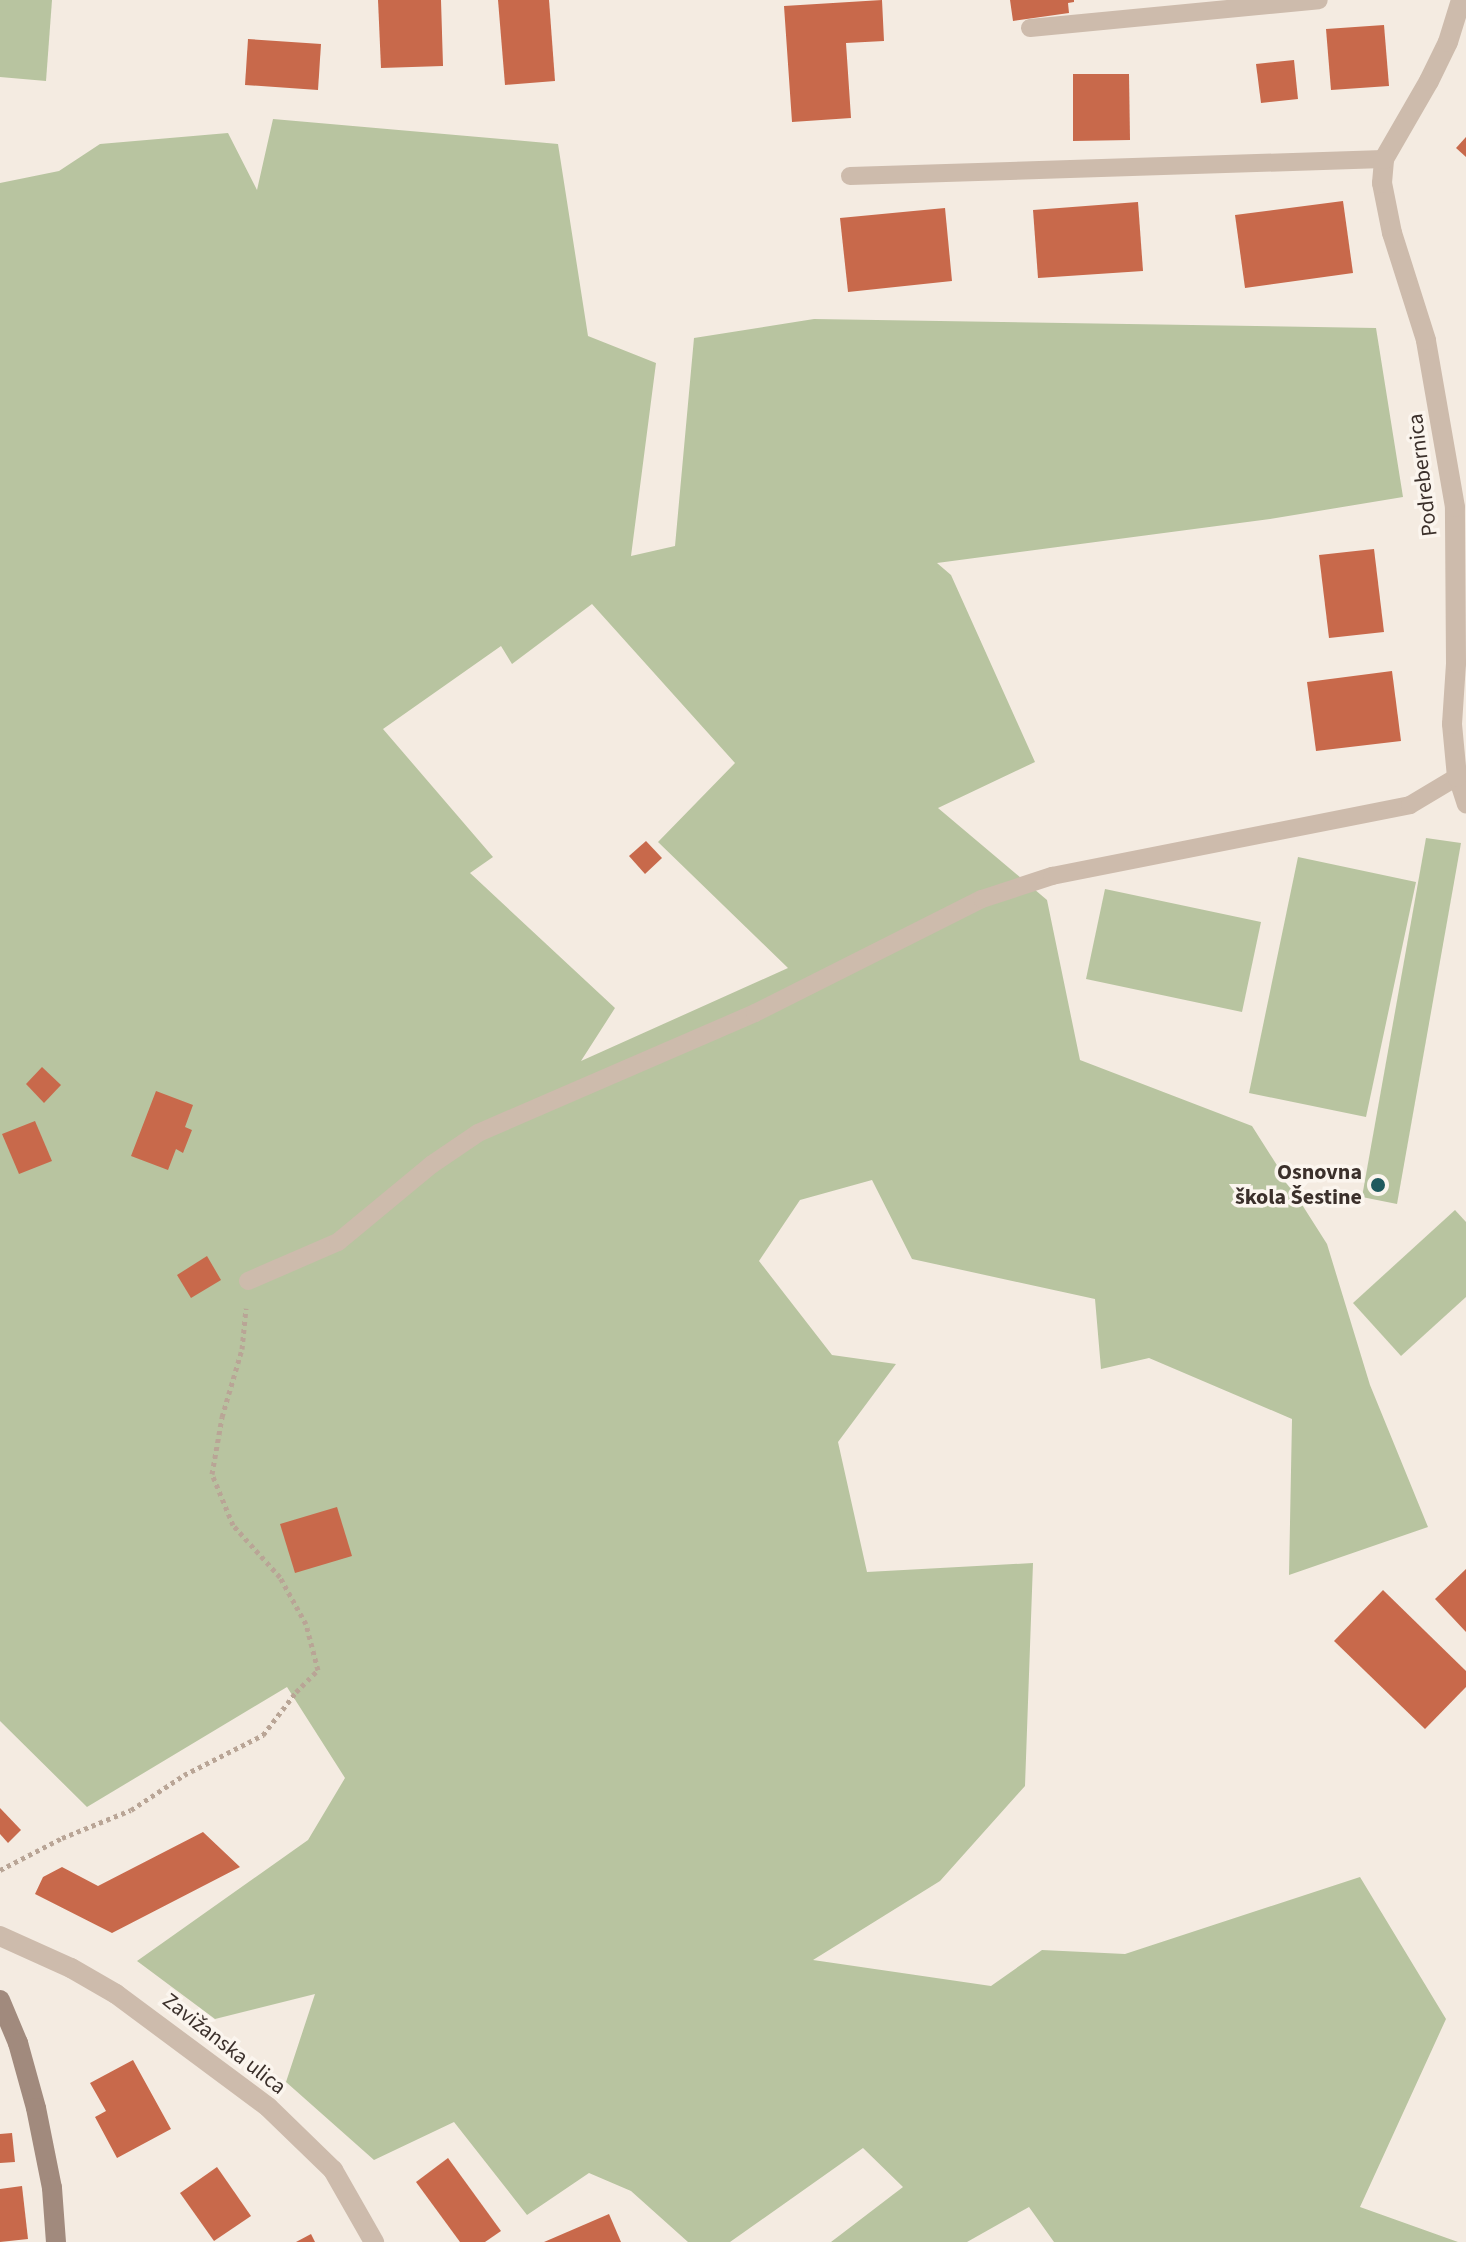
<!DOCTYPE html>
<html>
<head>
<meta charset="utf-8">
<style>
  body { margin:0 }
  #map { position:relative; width:1466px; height:2242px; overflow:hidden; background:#f4ebe1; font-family:"Source Sans 3",sans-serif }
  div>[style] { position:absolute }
  .green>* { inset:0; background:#b8c4a0 }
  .building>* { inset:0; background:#c8694b }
  .path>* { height:5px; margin-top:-2.5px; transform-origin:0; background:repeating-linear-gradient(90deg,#b9a596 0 4px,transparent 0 8px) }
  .lane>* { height:18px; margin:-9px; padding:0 9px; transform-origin:9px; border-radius:9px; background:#cdbbac }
  .street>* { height:20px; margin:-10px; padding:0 10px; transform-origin:10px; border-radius:10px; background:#cdbbac }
  .secondary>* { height:20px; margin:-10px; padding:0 10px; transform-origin:10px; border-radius:10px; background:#a18a7d }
  .dots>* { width:22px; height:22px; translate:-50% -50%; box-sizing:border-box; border:4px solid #fbf5ee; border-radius:50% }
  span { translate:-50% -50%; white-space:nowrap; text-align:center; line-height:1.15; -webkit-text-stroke:7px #fbf5ee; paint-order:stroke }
  .street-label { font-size:22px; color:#3b302b }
  .poi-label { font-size:22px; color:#3b302b; font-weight:700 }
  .right { translate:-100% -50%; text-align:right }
</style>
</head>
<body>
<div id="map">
  <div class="green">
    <i style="clip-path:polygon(0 0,52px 0,46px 81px,0 77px)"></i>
    <i style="clip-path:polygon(evenodd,273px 119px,558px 144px,588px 336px,656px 363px,631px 556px,675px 546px,694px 338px,814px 319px,1376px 328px,1403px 497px,1270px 519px,937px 563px,951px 575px,1035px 762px,938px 808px,1047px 900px,1080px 1060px,1252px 1126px,1327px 1244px,1370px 1385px,1428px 1527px,1289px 1575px,1292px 1419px,1149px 1358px,1101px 1369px,1095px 1299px,912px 1259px,872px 1180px,800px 1200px,759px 1261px,832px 1355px,896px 1364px,838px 1442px,867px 1572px,1033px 1563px,1025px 1786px,940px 1881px,813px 1960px,991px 1986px,1042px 1950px,1125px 1954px,1360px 1877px,1446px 2019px,1360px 2207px,1458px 2242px,1054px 2242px,1029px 2207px,967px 2242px,831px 2242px,903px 2187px,863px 2148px,730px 2242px,688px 2242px,631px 2191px,589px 2173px,527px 2215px,454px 2122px,374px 2160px,286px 2082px,315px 1994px,215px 2019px,137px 1961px,308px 1840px,345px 1778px,287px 1687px,87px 1807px,0 1721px,0 183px,59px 171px,100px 144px,228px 133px,257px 190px,273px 119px,592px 604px,735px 763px,658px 842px,788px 968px,581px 1061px,615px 1008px,470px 873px,493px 857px,383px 729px,501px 646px,512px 664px,592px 604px)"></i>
    <i style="clip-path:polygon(1426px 838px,1461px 843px,1397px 1204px,1362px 1197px)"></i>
    <i style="clip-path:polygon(1298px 857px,1416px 882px,1366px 1117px,1249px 1093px)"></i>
    <i style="clip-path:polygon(1105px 889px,1261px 922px,1242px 1012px,1086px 979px)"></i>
    <i style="clip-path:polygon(1455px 1210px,1466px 1222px,1466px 1297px,1401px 1356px,1353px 1303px)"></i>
  </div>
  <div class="building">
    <i style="clip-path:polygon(378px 0,441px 0,443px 66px,381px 68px)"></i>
    <i style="clip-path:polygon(498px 0,549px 0,555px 81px,505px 85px)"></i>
    <i style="clip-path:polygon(882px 0,884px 41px,846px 43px,851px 118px,792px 122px,784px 6px)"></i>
    <i style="clip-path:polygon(1010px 0,1074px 0,1074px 2px,1068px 3px,1069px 13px,1013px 21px)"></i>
    <i style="clip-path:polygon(1384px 25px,1389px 86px,1331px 90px,1326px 29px)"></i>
    <i style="clip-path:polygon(248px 39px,321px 44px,318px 90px,245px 85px)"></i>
    <i style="clip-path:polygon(1294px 60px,1298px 99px,1261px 103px,1256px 64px)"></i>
    <i style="clip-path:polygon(1073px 74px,1129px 74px,1130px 140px,1073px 141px)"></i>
    <i style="clip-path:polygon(1466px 137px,1466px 157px,1456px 148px)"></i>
    <i style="clip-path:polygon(1343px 201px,1353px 273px,1245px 288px,1235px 215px)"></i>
    <i style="clip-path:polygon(1138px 202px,1143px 271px,1038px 278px,1033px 210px)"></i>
    <i style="clip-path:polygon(945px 208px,952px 281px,848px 292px,840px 218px)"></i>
    <i style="clip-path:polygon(1374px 549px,1384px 632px,1329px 638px,1319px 555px)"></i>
    <i style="clip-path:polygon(1392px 671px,1401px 741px,1316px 751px,1307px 682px)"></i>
    <i style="clip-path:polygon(646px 841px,662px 858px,645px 874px,629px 856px)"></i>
    <i style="clip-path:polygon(42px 1067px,61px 1085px,44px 1103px,26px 1084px)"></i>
    <i style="clip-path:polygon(156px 1091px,193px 1105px,185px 1127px,192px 1130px,183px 1153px,176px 1149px,168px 1170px,131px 1156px)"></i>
    <i style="clip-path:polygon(35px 1121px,52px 1161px,19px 1174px,2px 1134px)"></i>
    <i style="clip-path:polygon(207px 1256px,221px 1280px,191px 1298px,177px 1275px)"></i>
    <i style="clip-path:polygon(337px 1507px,352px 1556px,295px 1573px,280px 1524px)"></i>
    <i style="clip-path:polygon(1466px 1569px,1466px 1632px,1435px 1599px)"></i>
    <i style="clip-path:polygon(1383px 1590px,1466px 1671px,1466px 1687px,1425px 1729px,1334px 1641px)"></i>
    <i style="clip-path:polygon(0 1808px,21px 1830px,8px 1843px,0 1834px)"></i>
    <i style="clip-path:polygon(203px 1832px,240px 1867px,112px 1933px,35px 1894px,43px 1877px,62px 1867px,98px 1886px)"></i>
    <i style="clip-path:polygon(133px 2060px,171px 2129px,117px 2158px,95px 2117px,106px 2111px,90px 2083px)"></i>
    <i style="clip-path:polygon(12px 2133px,15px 2162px,0 2163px,0 2134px)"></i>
    <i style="clip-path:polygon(448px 2158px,501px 2231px,485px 2242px,460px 2242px,416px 2182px)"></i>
    <i style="clip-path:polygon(217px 2167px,251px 2216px,214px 2241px,180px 2193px)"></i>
    <i style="clip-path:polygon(22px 2186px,28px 2239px,0 2242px,0 2189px)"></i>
    <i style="clip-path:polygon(609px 2214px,621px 2242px,544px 2242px)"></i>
    <i style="clip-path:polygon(311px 2234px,315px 2242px,296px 2242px)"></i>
  </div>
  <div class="path">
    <i style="left:0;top:1870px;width:70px;rotate:-27.3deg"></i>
    <i style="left:62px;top:1838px;width:74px;rotate:-22.1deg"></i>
    <i style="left:131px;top:1810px;width:64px;rotate:-33.4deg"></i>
    <i style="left:184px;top:1775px;width:89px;rotate:-26.9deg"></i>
    <i style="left:263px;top:1735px;width:54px;rotate:-52.5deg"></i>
    <i style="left:296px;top:1692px;width:31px;rotate:-45deg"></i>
    <i style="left:318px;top:1670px;width:48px;rotate:-104.6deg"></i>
    <i style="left:306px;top:1624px;width:54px;rotate:-119deg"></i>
    <i style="left:280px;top:1577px;width:70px;rotate:-132.1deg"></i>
    <i style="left:233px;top:1525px;width:55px;rotate:-112.4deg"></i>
    <i style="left:212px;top:1474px;width:58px;rotate:-80deg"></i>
    <i style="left:222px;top:1417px;width:71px;rotate:-73.6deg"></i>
    <i style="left:242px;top:1349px;width:41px;rotate:-84.4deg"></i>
  </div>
  <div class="lane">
    <i style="left:1030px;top:28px;width:290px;rotate:-5.5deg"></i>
    <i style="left:850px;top:176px;width:534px;rotate:-1.82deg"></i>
    <i style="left:248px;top:1281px;width:98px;rotate:-23.4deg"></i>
    <i style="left:338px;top:1242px;width:121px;rotate:-39.6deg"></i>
    <i style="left:431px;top:1165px;width:57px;rotate:-34.2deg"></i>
    <i style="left:478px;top:1133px;width:302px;rotate:-23.4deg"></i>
    <i style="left:755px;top:1013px;width:254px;rotate:-26.7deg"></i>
    <i style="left:982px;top:899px;width:74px;rotate:-18.2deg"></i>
    <i style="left:1052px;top:876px;width:365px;rotate:-11.2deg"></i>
    <i style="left:1410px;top:805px;width:55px;rotate:-30.8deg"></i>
    <i style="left:1457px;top:777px;width:29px;rotate:72deg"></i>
  </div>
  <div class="street">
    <i style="left:1457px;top:777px;width:53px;rotate:-95.4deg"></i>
    <i style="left:1452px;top:724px;width:61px;rotate:-86.2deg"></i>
    <i style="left:1456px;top:663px;width:156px;rotate:-90.4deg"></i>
    <i style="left:1455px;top:507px;width:169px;rotate:-99.9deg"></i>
    <i style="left:1426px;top:340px;width:112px;rotate:-107.6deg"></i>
    <i style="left:1392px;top:233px;width:51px;rotate:-101.3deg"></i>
    <i style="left:1382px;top:183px;width:24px;rotate:-85deg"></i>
    <i style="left:1384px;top:159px;width:90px;rotate:-60deg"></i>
    <i style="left:1429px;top:81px;width:43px;rotate:-64deg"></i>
    <i style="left:1448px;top:42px;width:44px;rotate:-72.8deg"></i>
    <i style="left:0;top:1936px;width:78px;rotate:24.3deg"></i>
    <i style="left:71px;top:1968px;width:52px;rotate:30deg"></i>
    <i style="left:116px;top:1994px;width:189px;rotate:36.6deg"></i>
    <i style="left:268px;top:2107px;width:91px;rotate:44.1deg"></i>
    <i style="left:333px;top:2170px;width:83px;rotate:60.3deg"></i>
  </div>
  <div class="secondary">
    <i style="left:0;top:2000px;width:47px;rotate:67.3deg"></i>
    <i style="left:18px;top:2043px;width:67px;rotate:74.5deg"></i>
    <i style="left:36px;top:2108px;width:82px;rotate:78.7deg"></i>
    <i style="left:52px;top:2188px;width:54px;rotate:85.8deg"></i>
  </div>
  <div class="dots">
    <i style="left:1378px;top:1185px;background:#1f5a5e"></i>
  </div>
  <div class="street-label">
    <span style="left:1423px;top:475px;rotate:-97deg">Podrebernica</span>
    <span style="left:224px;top:2044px;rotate:38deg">Zavižanska ulica</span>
  </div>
  <div class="poi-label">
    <span class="right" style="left:1362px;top:1185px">Osnovna<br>škola Šestine</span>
  </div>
</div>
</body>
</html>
